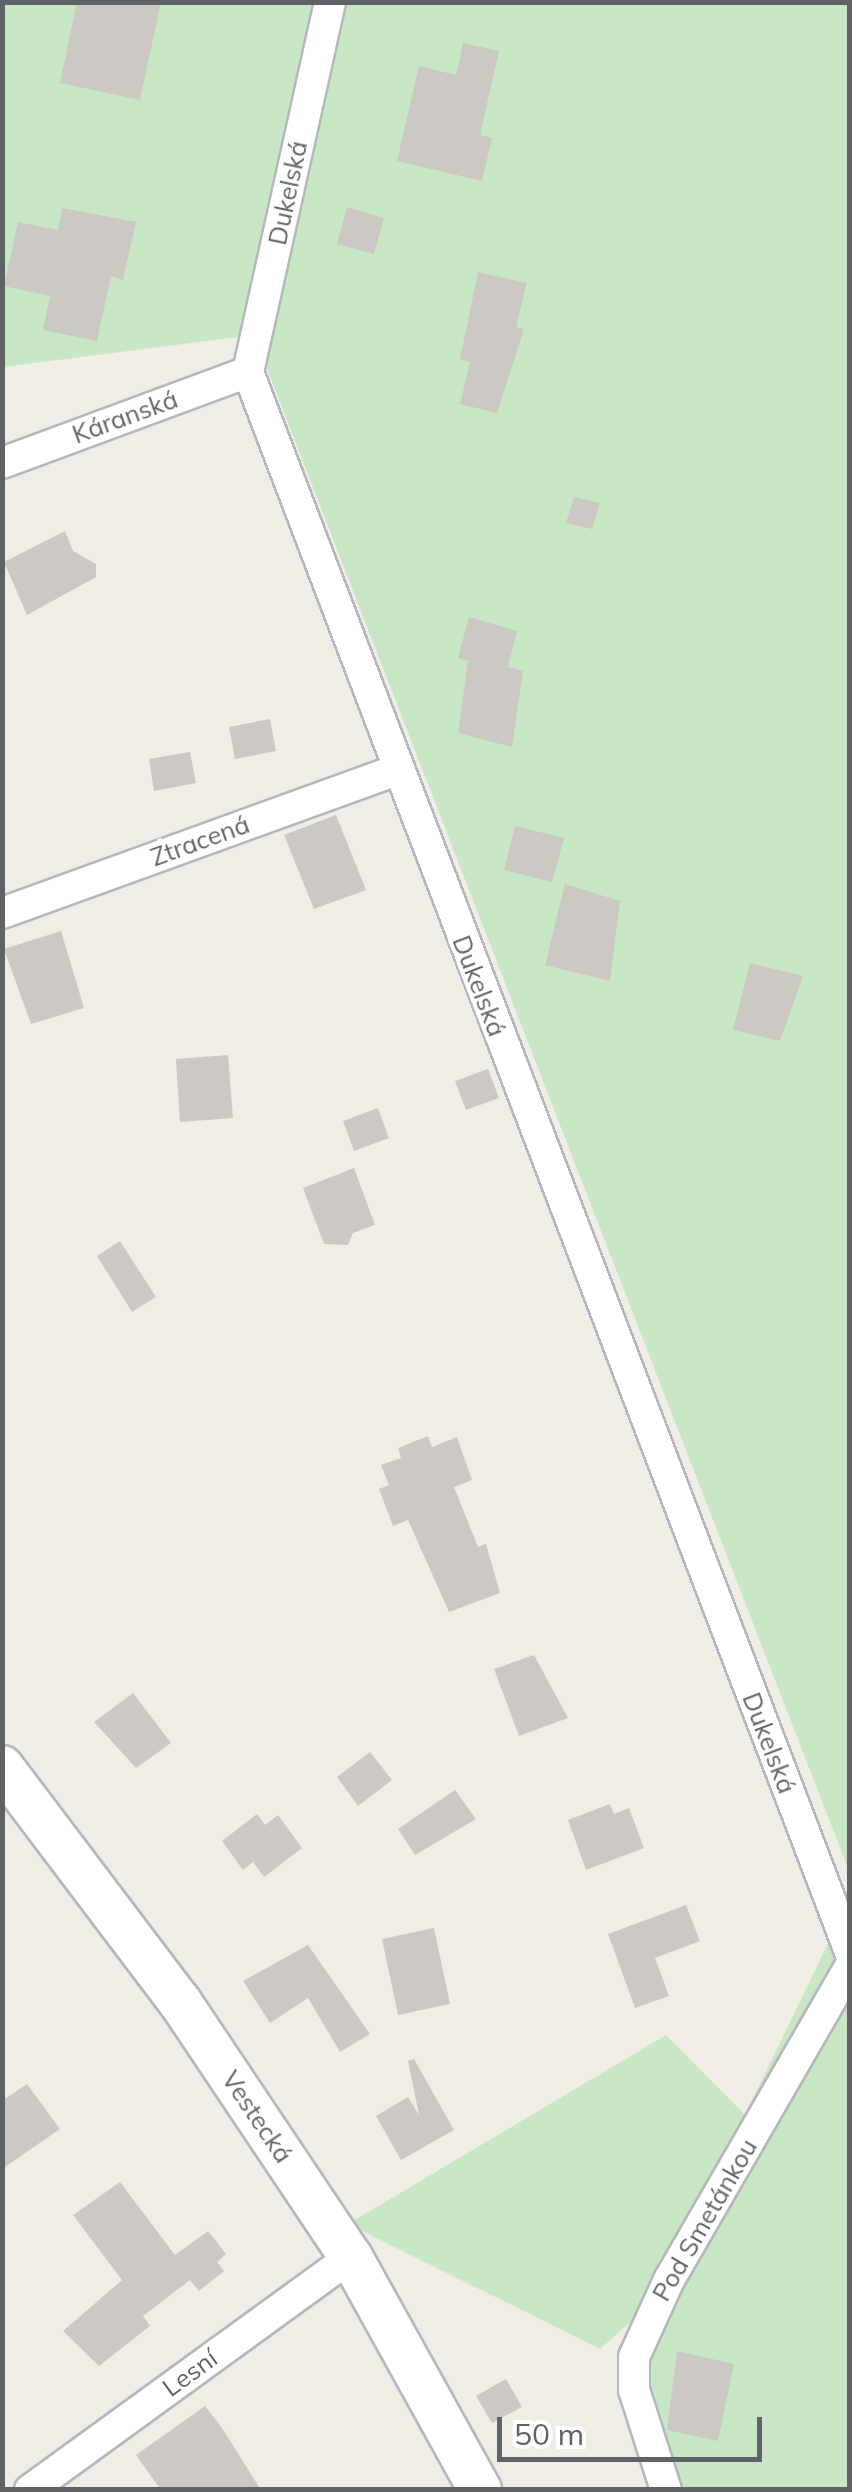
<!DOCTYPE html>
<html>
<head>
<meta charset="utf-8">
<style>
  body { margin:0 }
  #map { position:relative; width:852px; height:2492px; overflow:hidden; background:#f0ede7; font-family:Mulish,sans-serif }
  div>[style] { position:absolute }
  .green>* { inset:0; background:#c8e7c5 }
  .building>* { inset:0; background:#ccc8c3 }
  .roads { filter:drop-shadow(2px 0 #b4b8bb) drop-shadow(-2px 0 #b4b8bb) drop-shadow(0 2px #b4b8bb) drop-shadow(0 -2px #b4b8bb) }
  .street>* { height:30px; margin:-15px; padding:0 15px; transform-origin:15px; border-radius:15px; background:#fff }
  .secondary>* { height:42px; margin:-21px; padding:0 21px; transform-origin:21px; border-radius:21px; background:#fff }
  span { translate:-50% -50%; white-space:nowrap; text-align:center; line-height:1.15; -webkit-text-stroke:8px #fff; paint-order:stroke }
  .street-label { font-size:25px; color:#5f6367 }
  .frame { position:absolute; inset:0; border:5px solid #5f6367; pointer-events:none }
  .scale { position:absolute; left:497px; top:2417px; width:265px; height:45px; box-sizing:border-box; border:5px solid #5f6367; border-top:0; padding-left:12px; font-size:30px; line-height:35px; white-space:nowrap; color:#5f6367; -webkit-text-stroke:8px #fff; paint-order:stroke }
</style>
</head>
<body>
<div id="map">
  <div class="green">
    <i style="clip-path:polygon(2px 3px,849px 3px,849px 1871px,254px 335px,3px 367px)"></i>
    <i style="clip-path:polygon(849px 1900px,849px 2489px,666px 2489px,647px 2357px,684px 2275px,600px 2349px,348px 2224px,666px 2035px,745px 2115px)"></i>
  </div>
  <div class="building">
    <i style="clip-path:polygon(77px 2px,161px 2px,140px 100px,60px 83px)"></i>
    <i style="clip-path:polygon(463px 43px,499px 51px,480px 135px,492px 138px,482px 181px,397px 161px,419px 66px,456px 75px)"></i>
    <i style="clip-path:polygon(347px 207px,384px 218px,374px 254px,337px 244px)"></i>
    <i style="clip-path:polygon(62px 208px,136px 222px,123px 280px,111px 276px,97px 341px,43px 330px,50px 296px,4px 286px,18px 222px,58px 230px)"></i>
    <i style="clip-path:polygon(478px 272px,527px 283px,516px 327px,524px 329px,497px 413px,460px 404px,470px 362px,460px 359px)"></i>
    <i style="clip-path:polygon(574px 497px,600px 503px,592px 529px,566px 523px)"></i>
    <i style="clip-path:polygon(65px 531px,73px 551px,96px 564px,96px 577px,27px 615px,4px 562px)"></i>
    <i style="clip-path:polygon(469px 617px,517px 631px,508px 667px,523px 671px,512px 747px,458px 733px,468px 661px,458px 658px)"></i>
    <i style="clip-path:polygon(270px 719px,276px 751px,235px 759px,229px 727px)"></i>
    <i style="clip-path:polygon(190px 752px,196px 783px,154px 791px,149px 759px)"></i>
    <i style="clip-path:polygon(336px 815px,366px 890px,314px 909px,284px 835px)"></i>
    <i style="clip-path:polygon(515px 826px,564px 838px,552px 882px,504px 870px)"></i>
    <i style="clip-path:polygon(565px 884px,620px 901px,610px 981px,545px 965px)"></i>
    <i style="clip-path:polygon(61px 931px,84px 1008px,31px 1024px,4px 949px)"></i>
    <i style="clip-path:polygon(750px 963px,803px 976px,780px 1041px,733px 1030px)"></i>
    <i style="clip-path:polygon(228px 1055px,233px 1118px,180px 1122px,176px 1059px)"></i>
    <i style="clip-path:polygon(488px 1069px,499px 1098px,466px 1110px,455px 1081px)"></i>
    <i style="clip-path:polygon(378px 1108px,389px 1138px,354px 1151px,343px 1121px)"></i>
    <i style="clip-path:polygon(354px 1168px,375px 1225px,353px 1233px,348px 1245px,324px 1244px,303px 1188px)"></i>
    <i style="clip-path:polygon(120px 1241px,156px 1297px,132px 1312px,97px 1256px)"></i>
    <i style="clip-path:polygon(428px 1436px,432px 1447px,457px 1437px,472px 1480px,454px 1487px,478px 1547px,486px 1544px,500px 1593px,449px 1612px,408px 1520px,393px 1526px,379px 1489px,389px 1485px,381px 1465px,401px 1458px,398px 1448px)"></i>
    <i style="clip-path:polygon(534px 1655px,568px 1718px,519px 1736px,494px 1669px)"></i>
    <i style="clip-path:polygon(133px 1693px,171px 1743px,136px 1768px,94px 1722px)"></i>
    <i style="clip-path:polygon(370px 1752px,392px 1780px,358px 1806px,337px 1777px)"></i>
    <i style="clip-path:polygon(455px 1790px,476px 1819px,415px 1855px,398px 1829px)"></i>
    <i style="clip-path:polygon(610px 1804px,614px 1814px,629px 1808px,644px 1848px,586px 1870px,568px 1820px)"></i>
    <i style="clip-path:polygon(257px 1814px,265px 1825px,278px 1815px,302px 1848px,264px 1877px,253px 1862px,243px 1870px,222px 1841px)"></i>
    <i style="clip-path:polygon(686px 1905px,700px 1941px,655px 1958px,669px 1996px,635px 2008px,608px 1934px)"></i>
    <i style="clip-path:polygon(434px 1928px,450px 2004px,398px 2015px,382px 1939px)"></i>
    <i style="clip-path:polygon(308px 1945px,370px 2034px,340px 2052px,308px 1998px,270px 2023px,243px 1981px)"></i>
    <i style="clip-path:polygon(414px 2059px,454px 2130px,401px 2160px,376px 2116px,408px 2097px,419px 2115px,408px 2061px)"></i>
    <i style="clip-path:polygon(27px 2084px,60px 2129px,2px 2169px,2px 2101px)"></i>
    <i style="clip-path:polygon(120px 2182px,175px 2255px,208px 2231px,226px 2254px,217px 2262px,224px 2271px,199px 2291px,190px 2280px,143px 2316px,150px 2326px,99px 2366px,63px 2331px,122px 2280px,73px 2215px)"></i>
    <i style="clip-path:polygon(677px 2351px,734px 2364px,718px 2441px,667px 2430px)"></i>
    <i style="clip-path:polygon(506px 2379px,522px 2407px,492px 2423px,476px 2396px)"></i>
    <i style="clip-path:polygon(205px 2406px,222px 2428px,261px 2490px,161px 2490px,136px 2455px)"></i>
  </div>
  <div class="roads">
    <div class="street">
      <i style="left:330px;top:2px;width:379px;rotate:102.5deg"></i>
      <i style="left:248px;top:372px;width:1691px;rotate:69.14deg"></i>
      <i style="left:2px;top:463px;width:262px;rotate:-20.3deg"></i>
      <i style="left:2px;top:913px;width:420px;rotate:-19.9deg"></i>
      <i style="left:30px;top:2490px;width:397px;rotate:-36deg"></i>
      <i style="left:666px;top:2490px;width:105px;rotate:-107.7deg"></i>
      <i style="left:634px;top:2390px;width:33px;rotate:-90deg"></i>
      <i style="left:634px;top:2357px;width:85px;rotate:-65.6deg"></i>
      <i style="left:669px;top:2280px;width:362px;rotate:-60deg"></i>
    </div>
    <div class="secondary">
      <i style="left:2px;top:1767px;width:295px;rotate:52.9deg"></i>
      <i style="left:180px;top:2002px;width:307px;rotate:56.2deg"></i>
      <i style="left:351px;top:2257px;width:266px;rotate:61deg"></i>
    </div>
  </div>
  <div class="street-label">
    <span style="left:288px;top:193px;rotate:-78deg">Dukelská</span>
    <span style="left:125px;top:417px;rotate:-20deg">Káranská</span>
    <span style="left:200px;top:841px;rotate:-20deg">Ztracená</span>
    <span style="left:479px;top:986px;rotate:69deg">Dukelská</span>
    <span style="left:769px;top:1743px;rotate:69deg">Dukelská</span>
    <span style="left:257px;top:2117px;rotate:56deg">Vestecká</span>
    <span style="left:705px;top:2220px;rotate:-60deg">Pod Smetánkou</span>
    <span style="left:190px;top:2373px;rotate:-36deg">Lesní</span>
  </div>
  <div class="frame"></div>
  <div class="scale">50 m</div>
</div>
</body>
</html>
